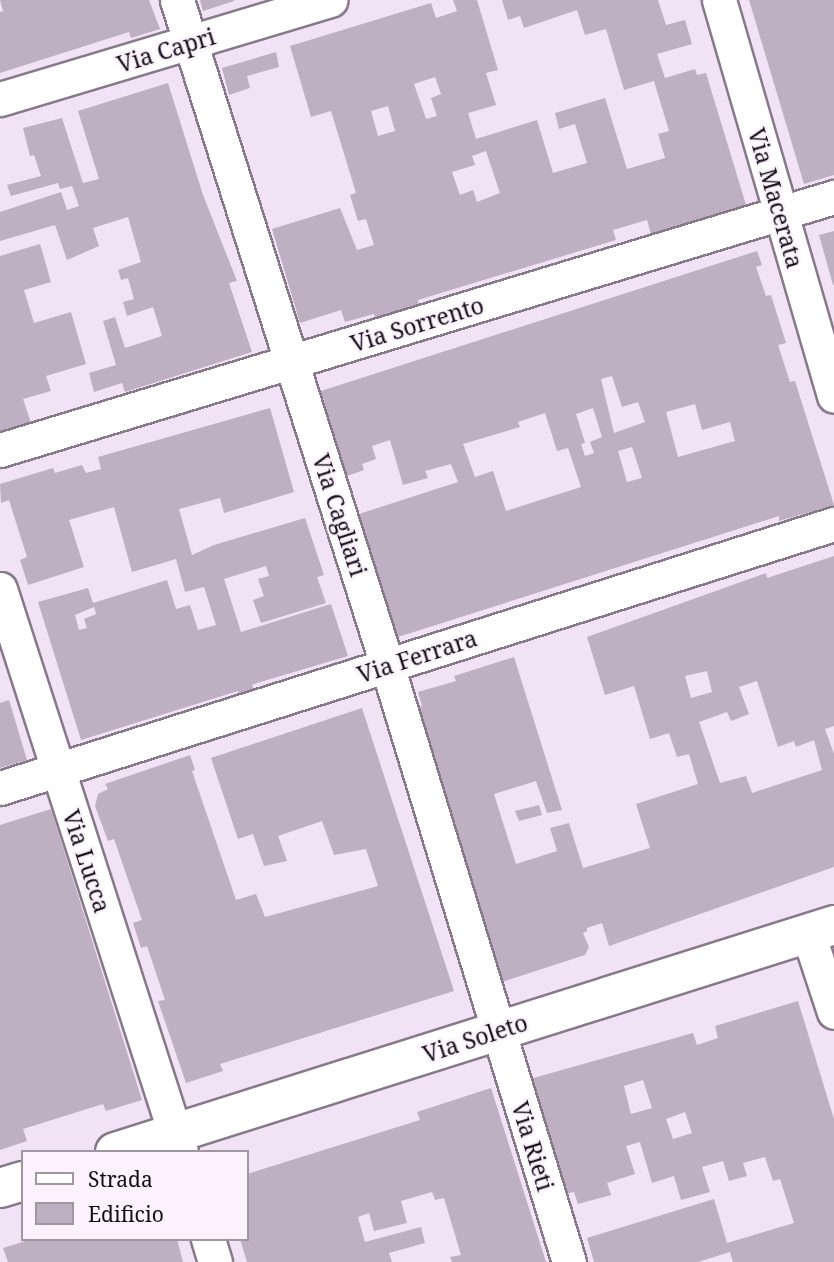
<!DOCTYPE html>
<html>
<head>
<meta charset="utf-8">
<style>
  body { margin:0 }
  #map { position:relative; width:834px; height:1262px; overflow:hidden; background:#f2e2f5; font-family:"Noto Serif",serif }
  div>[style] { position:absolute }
  .building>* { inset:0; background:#beafc2 }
  .roads { filter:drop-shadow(2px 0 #87798a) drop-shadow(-2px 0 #87798a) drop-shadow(0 2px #87798a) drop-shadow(0 -2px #87798a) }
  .street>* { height:33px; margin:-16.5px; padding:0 16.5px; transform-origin:16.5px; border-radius:16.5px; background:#fff }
  .secondary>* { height:38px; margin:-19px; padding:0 19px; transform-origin:19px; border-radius:19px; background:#fff }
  span { translate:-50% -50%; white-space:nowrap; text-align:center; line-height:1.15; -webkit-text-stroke:5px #fbf2fd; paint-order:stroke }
  .street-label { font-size:23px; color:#120d14 }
  .legend { position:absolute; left:21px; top:1150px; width:228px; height:91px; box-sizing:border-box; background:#fbf2fd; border:2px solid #9e96a0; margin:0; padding:9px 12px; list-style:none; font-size:21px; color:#120d14 }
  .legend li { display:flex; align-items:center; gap:14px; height:35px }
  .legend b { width:35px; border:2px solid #9e96a0 }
</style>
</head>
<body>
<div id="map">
  <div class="building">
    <i style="clip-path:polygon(0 0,149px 0,160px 29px,131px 38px,129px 32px,0 73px,0 12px,3px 11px)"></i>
    <i style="clip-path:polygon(200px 0,234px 0,234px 1px,203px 11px)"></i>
    <i style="clip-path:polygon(evenodd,453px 0,477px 0,498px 70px,486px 73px,496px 105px,468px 113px,476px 139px,537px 120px,553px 173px,587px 163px,575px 124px,559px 129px,555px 113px,605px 98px,627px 169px,665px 158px,658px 134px,669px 131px,654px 81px,624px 90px,606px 29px,585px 35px,577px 10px,524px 28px,520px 16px,508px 20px,502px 0,658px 0,666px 25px,685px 20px,692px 44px,657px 54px,665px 78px,695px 69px,697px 75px,706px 73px,746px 205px,651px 234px,647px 220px,613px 230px,616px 240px,418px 300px,419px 307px,376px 320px,374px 314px,345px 322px,341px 310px,300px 323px,272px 229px,340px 208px,357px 250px,374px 245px,366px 219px,358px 221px,350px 195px,356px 193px,331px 111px,311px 117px,290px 46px,431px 3px,436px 18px,457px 11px,453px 0,435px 77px,441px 94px,431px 98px,437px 116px,426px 119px,414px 84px,435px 77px,453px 0,388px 106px,395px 131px,378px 136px,371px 111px,388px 106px,453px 0,486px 151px,500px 193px,477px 202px,473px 190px,460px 195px,452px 172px,475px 165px,472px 156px,486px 151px)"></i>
    <i style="clip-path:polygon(749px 0,834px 0,834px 175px,804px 184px)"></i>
    <i style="clip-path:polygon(276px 52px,279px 67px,247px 76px,250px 88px,229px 95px,222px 68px)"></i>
    <i style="clip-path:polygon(168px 83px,203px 195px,237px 281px,229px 283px,252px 352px,125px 392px,122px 383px,94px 392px,89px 373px,116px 365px,103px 321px,115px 317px,125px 348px,162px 336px,153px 307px,127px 316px,123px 302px,134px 299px,128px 278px,121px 280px,118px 270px,141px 262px,128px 217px,93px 228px,99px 246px,67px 260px,55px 225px,0 241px,0 212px,61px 192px,67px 210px,79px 206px,72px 186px,60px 189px,58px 183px,11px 196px,7px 185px,41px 176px,34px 155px,30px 156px,23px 128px,62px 118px,83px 183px,99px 179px,78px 111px)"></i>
    <i style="clip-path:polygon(834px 231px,834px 285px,833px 285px,819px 235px)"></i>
    <i style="clip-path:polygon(40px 244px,51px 282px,24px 290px,34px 323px,71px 312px,86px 364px,46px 376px,51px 391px,23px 399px,32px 426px,0 435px,0 256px)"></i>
    <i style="clip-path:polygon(evenodd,757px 251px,762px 265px,756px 267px,766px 296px,771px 295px,786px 343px,778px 345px,790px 382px,795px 381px,834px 505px,779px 521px,779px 516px,398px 637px,359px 514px,458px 482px,451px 464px,425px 471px,428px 478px,403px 485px,390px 440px,372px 446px,376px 459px,362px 464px,364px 470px,347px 476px,321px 391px,757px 251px,612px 376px,622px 407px,638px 402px,645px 422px,614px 433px,601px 379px,612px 376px,757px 251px,695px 404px,702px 430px,730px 422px,735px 441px,678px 457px,666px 412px,695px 404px,757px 251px,593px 408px,602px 437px,590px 442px,594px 453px,585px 456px,581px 444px,585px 443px,576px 414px,593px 408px,757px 251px,545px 413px,557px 451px,568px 448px,581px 487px,506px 511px,493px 471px,475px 477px,463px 444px,520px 427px,518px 422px,545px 413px,757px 251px,632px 447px,642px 478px,627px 482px,618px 451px,632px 447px)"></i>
    <i style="clip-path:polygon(evenodd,270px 408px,294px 492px,224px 513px,220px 498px,179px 509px,192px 555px,214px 545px,305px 518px,324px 575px,317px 577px,326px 603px,261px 623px,253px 600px,264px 596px,258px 579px,269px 576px,266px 566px,224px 579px,241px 632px,331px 604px,348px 656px,257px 683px,252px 685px,255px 692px,240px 697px,238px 691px,81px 740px,38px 602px,88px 588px,93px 603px,167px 580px,176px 609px,190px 605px,198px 630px,216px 625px,204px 587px,185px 592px,176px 559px,132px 572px,114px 507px,69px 520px,84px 567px,28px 585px,20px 560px,27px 557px,9px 500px,1px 503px,0 484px,53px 468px,55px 473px,82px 465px,86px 473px,101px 469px,98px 457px,270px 408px,94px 607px,96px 614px,84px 619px,87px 628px,79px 630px,75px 615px,94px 607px)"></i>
    <i style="clip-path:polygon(evenodd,834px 556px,834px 726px,825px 729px,834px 754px,834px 867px,609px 946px,602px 923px,587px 928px,587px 931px,583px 933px,589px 947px,585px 955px,502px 982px,439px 792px,445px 791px,431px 744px,424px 747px,413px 709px,422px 706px,418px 692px,456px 681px,454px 676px,514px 657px,562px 810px,547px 813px,536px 781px,494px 794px,516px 864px,557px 851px,550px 828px,569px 823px,583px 868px,650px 848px,636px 804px,698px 784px,689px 754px,677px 757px,669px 733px,650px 739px,634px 686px,605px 695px,587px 637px,766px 573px,767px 578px,834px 556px,707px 671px,712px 692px,691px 698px,685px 676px,707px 671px,834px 556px,757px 681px,778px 747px,794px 741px,796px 747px,814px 740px,822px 770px,752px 793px,746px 776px,720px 783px,699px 722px,727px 712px,731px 721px,749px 714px,739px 687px,757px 681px)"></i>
    <i style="clip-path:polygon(9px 700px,27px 760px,0 768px,0 703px)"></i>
    <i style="clip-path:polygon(362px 708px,454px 991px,220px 1064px,223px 1071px,186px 1083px,158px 1001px,165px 1000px,147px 946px,141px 948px,133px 923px,142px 920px,114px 839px,108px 841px,95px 806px,98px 794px,108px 789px,105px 784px,190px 755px,195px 770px,192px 771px,236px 900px,256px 894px,265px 917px,378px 886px,366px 849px,334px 855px,322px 821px,278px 836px,287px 861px,264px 866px,253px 834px,238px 839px,211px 758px)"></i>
    <i style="clip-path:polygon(539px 805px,542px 815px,519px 821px,515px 811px)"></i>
    <i style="clip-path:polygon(51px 809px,142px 1100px,106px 1111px,103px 1104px,23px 1129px,27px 1141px,0 1150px,0 825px)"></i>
    <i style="clip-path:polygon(evenodd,798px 1001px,834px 1119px,834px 1262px,733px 1262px,730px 1252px,698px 1262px,594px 1262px,587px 1238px,714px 1199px,727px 1243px,794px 1223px,780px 1179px,773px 1181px,765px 1157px,743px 1163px,747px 1176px,729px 1181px,723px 1161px,702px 1167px,710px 1192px,681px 1200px,674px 1176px,652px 1183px,640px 1142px,626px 1146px,635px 1174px,607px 1183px,611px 1195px,578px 1204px,574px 1192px,565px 1194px,530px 1079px,693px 1033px,697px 1045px,718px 1038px,715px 1026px,798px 1001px,643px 1080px,652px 1108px,631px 1114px,624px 1086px,643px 1080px,798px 1001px,685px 1112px,692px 1133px,673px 1139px,666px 1119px,685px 1112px)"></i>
    <i style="clip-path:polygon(491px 1088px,546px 1262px,452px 1262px,450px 1257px,461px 1255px,444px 1198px,435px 1200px,432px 1192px,401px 1201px,407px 1223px,374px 1231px,369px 1213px,358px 1217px,365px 1242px,421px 1227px,425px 1243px,389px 1253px,392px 1262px,247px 1262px,240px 1239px,247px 1239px,247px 1174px,420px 1120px,417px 1112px)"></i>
    <i style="clip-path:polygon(32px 1239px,177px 1239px,183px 1262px,8px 1262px,3px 1248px)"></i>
  </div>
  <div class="roads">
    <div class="street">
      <i style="left:177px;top:0;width:697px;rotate:72.47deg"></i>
      <i style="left:387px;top:665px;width:624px;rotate:73.05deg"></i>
      <i style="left:719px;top:0;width:412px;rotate:73.8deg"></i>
      <i style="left:0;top:99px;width:345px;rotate:-16.7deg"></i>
      <i style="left:0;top:450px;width:872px;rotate:-16.88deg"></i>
      <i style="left:0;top:589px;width:591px;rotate:72.18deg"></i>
      <i style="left:0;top:788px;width:875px;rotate:-17.57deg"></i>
      <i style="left:808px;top:933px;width:83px;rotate:71.8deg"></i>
      <i style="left:208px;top:1239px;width:24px;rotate:73deg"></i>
    </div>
    <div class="secondary">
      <i style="left:115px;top:1152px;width:754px;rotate:-17.52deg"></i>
      <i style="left:0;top:1188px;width:24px;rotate:-17deg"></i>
    </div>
  </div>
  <div class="street-label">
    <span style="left:166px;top:50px;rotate:-17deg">Via Capri</span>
    <span style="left:776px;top:198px;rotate:74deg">Via Macerata</span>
    <span style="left:417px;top:324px;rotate:-17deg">Via Sorrento</span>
    <span style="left:340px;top:515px;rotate:72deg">Via Cagliari</span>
    <span style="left:417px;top:656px;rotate:-18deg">Via Ferrara</span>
    <span style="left:87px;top:861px;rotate:72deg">Via Lucca</span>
    <span style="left:475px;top:1038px;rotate:-18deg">Via Soleto</span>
    <span style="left:533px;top:1146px;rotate:73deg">Via Rieti</span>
  </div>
  <ul class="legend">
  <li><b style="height:9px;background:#fff"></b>Strada</li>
  <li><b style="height:19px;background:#beafc2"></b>Edificio</li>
  </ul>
</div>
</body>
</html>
